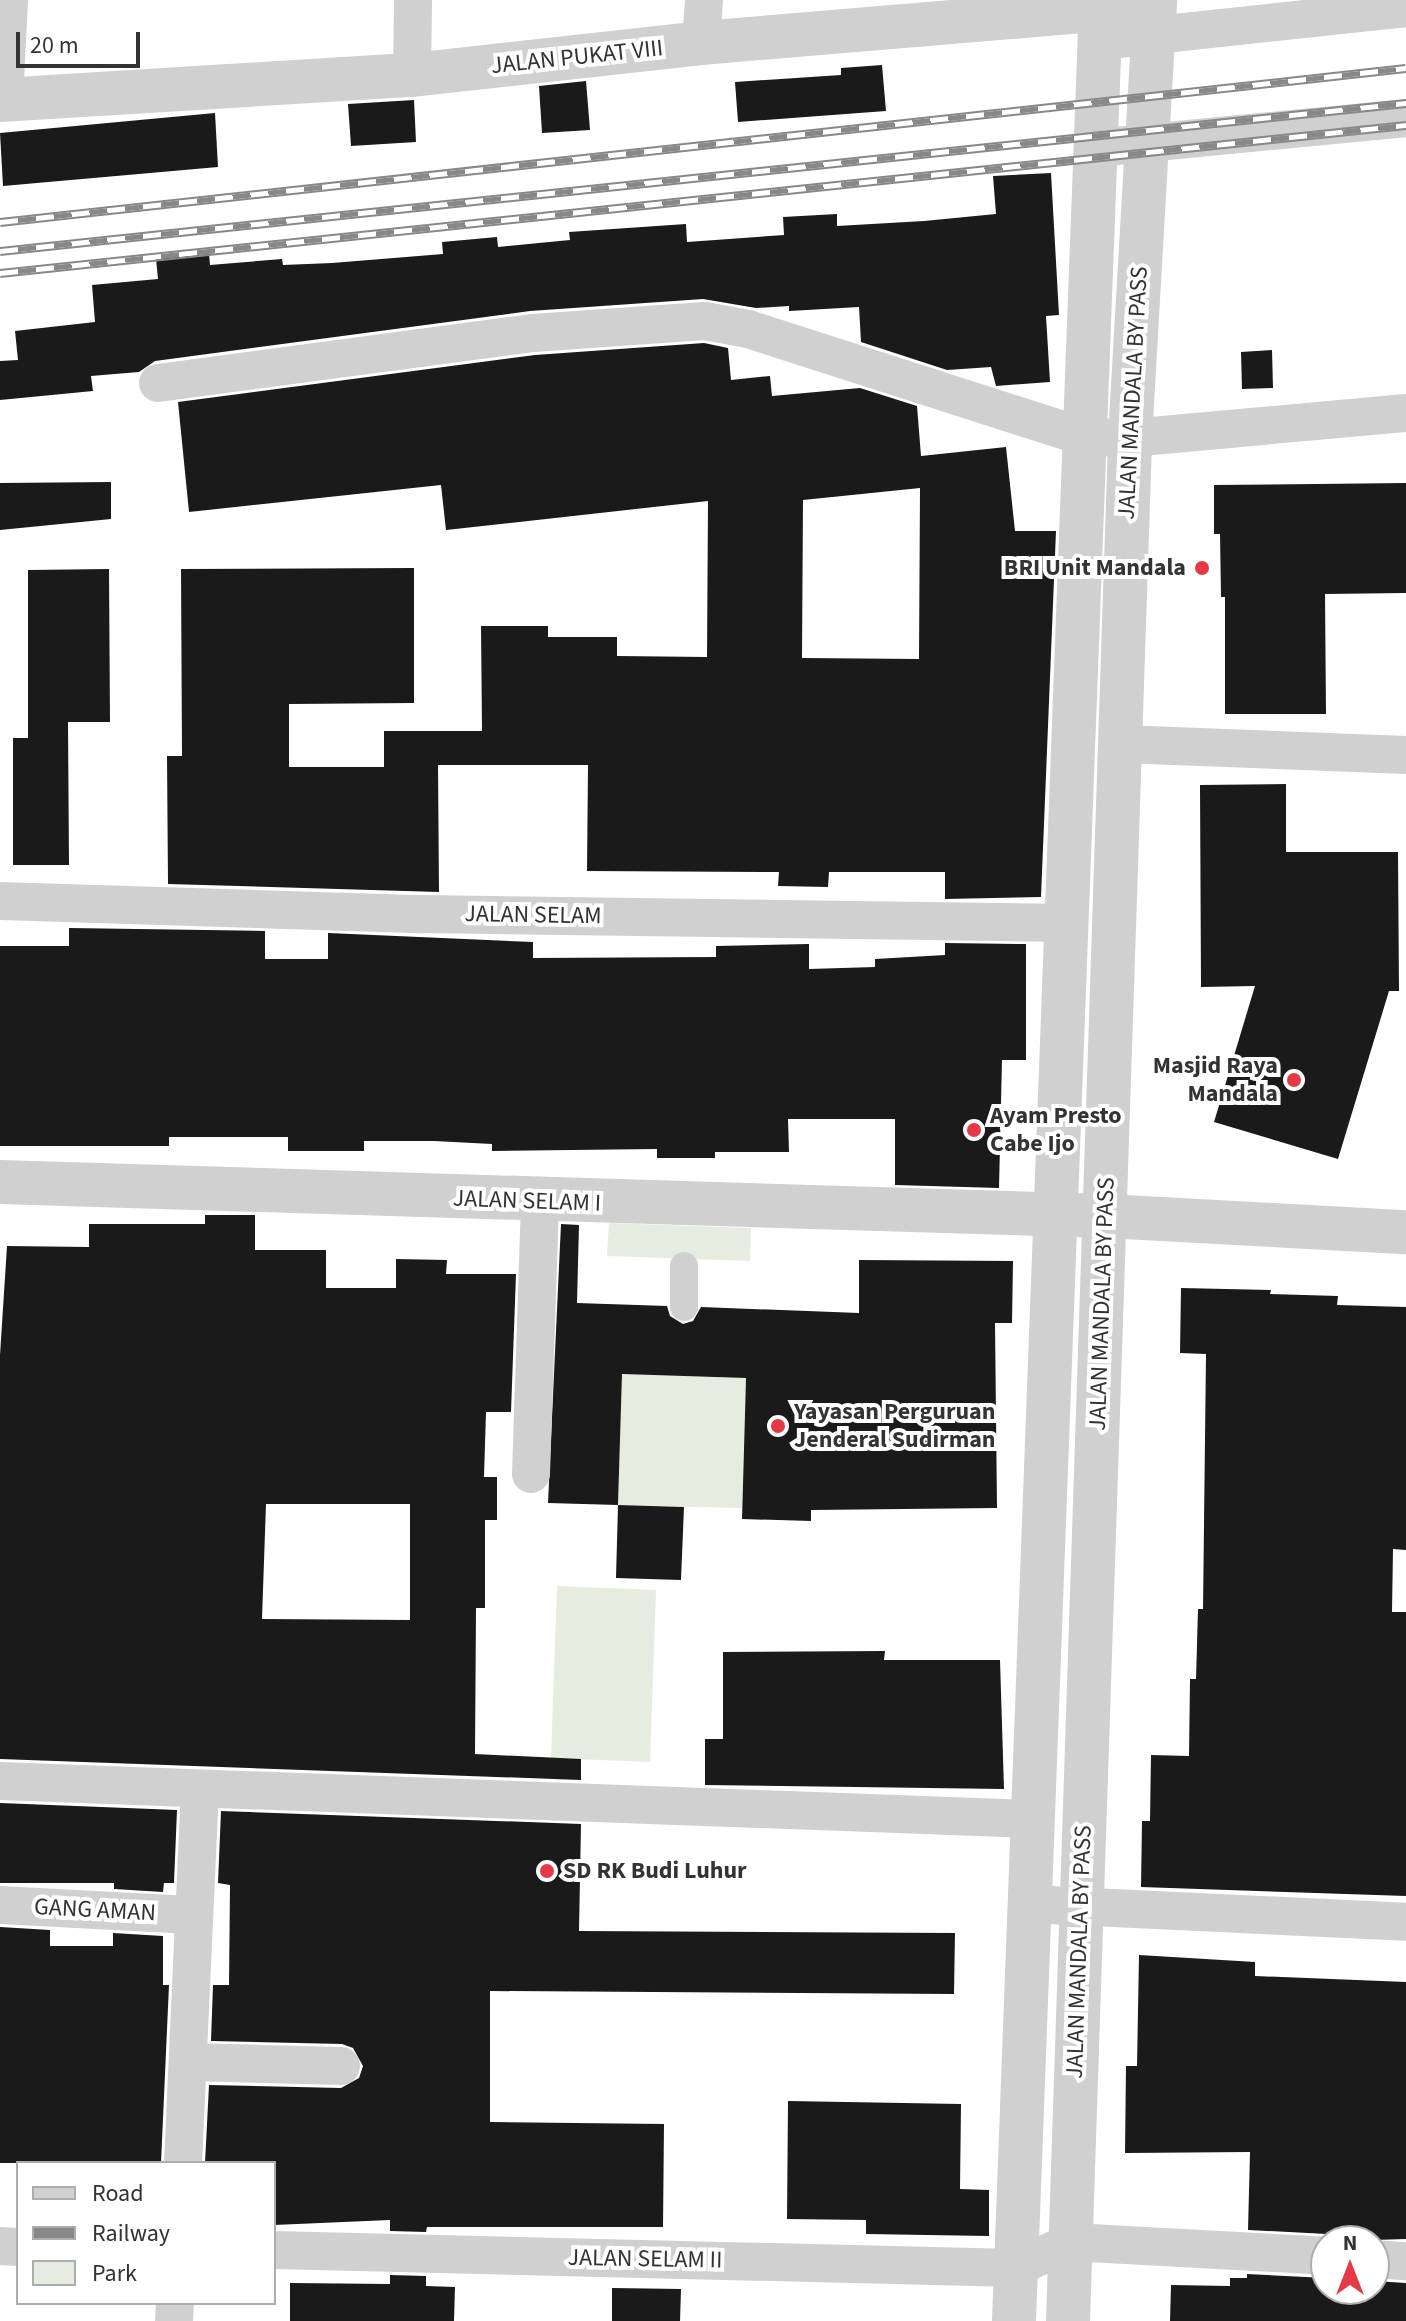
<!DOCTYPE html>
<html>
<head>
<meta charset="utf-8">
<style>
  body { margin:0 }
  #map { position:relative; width:1406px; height:2321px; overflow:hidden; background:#fff; font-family:"Source Sans 3",sans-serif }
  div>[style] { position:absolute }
  .green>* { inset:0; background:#e6ecdf }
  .building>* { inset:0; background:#1a1a1a }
  .pedestrian>* { height:28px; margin:-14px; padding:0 14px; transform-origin:14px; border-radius:14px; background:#d0d0d0 }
  .minor>* { height:38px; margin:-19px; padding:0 19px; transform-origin:19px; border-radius:19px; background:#d0d0d0 }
  .tertiary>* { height:44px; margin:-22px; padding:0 22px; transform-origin:22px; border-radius:22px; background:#d0d0d0 }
  .rail>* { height:9px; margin-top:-4.5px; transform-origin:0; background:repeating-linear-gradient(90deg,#fff 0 18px,#888 0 36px); box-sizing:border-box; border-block:2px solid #888 }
  .dots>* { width:22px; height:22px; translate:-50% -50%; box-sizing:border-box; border:4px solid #fff; border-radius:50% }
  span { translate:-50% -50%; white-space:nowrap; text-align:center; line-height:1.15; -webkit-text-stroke:8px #fff; paint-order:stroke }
  .street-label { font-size:24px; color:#333 }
  .poi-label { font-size:24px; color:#333; font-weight:700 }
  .right { translate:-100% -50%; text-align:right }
  .left { translate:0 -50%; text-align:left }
  .legend { position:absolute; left:16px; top:2161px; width:260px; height:144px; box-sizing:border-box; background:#fff; border:2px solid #adadad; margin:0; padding:10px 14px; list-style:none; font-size:24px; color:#333 }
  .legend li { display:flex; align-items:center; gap:16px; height:40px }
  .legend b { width:40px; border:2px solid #adadad }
  .north { position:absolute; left:1310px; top:2225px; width:80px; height:80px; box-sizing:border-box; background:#fff; border:2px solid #adadad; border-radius:50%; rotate:0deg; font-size:22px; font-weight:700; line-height:32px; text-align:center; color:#333 }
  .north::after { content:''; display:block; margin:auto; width:28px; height:36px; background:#e63946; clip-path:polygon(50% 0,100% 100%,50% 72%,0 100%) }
  .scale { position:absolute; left:16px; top:32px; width:124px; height:36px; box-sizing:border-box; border:4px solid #333; border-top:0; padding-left:10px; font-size:24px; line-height:28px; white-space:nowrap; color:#333; -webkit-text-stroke:6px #fff; paint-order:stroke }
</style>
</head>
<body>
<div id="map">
  <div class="green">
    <i style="clip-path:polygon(609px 1223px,751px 1228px,750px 1261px,607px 1256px)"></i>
    <i style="clip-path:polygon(622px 1374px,746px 1378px,742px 1508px,618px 1505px)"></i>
    <i style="clip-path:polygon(557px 1586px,656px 1590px,650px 1762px,551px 1758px)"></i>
  </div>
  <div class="building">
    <i style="clip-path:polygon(882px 65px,886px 111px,738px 122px,735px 82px,841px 75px,841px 68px)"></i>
    <i style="clip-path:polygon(586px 81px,590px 130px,542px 133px,539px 86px)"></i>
    <i style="clip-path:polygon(414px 100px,416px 142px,351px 146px,348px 104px)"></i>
    <i style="clip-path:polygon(215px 113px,218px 167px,3px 186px,0 133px)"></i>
    <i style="clip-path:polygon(1051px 173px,1059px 315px,1046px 316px,1050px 382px,996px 386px,991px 367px,947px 370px,861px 342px,859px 307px,789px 311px,789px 306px,756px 308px,703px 299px,530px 311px,155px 361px,139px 372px,91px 376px,93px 391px,0 400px,0 361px,18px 360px,15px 331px,95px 322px,92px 285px,158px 279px,156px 259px,209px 254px,210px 265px,282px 259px,283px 265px,332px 263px,443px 254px,442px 242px,497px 237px,498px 247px,570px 240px,569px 232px,686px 224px,687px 242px,784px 235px,783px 217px,837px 214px,837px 226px,924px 221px,996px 214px,993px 176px)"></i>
    <i style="clip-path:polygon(evenodd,704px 343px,728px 348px,731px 380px,770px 376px,772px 396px,860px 388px,917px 406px,921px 456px,1006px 447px,1015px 531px,1056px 531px,1041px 897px,945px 899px,945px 872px,829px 872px,828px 887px,778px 886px,779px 872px,587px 871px,588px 765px,438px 765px,439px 892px,168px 884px,167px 756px,182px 756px,181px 569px,414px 568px,414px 703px,289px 704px,289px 767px,384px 767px,384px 731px,482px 731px,481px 626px,548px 626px,548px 637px,617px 637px,617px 656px,707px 657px,708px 501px,446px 530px,441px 485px,189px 512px,178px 402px,535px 355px,704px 343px,920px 488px,919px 659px,802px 658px,803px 500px,920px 488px)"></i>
    <i style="clip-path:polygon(1272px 350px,1273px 388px,1242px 389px,1241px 352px)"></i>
    <i style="clip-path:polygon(111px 482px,111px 519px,0 530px,0 483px)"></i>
    <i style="clip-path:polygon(1406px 483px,1406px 593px,1325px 594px,1326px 714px,1225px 714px,1225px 597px,1221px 597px,1220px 534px,1214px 534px,1214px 485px)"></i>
    <i style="clip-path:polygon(109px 569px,110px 722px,68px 722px,69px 865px,13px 865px,13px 738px,28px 738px,28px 570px)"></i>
    <i style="clip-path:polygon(1286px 784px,1286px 852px,1398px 852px,1399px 991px,1389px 991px,1338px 1159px,1214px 1122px,1255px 986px,1201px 987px,1200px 785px)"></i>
    <i style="clip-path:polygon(69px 928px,265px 931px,265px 959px,328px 959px,328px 933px,533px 942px,533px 958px,716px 957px,716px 946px,809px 944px,809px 969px,875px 967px,875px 959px,945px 955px,945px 943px,1026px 944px,1026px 1060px,1002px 1060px,999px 1188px,895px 1185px,895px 1119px,788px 1119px,789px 1152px,715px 1152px,715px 1158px,657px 1158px,657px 1149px,492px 1151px,492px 1144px,434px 1141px,364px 1141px,364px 1151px,288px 1151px,288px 1137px,169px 1137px,169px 1146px,0 1146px,0 946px,69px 946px)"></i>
    <i style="clip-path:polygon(evenodd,205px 1215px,255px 1215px,255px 1250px,326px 1250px,326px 1288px,396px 1288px,396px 1259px,447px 1260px,446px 1274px,516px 1274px,511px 1412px,486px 1412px,484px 1477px,497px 1477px,497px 1520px,485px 1520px,485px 1608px,476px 1608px,475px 1754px,581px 1759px,581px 1780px,0 1759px,0 1355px,7px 1246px,89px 1247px,89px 1224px,205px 1224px,205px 1215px,266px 1504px,410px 1504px,410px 1620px,262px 1619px,266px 1504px)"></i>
    <i style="clip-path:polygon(561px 1224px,579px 1225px,577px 1303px,667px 1306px,670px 1316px,683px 1324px,693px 1321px,701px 1307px,859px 1313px,859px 1260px,1013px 1261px,1012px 1323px,995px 1323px,997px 1508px,811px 1510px,811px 1521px,742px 1519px,746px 1378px,622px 1374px,618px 1505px,548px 1503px)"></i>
    <i style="clip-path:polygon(1181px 1288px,1271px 1290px,1270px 1294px,1338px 1296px,1337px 1305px,1406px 1307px,1406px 1550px,1393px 1549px,1392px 1612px,1406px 1612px,1406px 1896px,1141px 1887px,1142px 1821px,1150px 1821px,1151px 1755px,1189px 1756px,1190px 1679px,1196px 1679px,1198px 1609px,1203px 1609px,1206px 1354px,1180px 1353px)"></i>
    <i style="clip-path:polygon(618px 1505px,684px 1507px,681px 1580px,616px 1578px)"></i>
    <i style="clip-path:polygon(885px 1651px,884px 1660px,1000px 1660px,1004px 1789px,705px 1785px,705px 1739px,723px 1739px,723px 1652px)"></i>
    <i style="clip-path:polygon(0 1803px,177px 1810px,174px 1883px,164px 1883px,163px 1892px,114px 1889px,114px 1883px,0 1883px)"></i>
    <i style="clip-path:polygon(221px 1811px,581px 1824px,579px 1931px,955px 1933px,954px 1994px,490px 1991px,490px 2122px,664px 2124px,663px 2227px,427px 2227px,426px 2232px,390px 2231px,390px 2220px,274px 2225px,274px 2163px,205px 2163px,209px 2085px,341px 2088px,359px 2078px,363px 2066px,353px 2048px,342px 2044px,211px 2041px,213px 1985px,229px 1985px,230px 1885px,218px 1883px)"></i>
    <i style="clip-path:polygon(0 1927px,50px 1930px,50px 1946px,113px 1946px,113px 1933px,163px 1936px,163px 1985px,169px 1985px,161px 2163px,0 2163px)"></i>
    <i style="clip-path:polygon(1139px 1955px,1255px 1962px,1255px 1976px,1406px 1982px,1406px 2239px,1341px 2241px,1327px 2234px,1248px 2230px,1250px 2152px,1125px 2153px,1126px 2066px,1137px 2066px)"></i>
    <i style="clip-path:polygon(788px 2101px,961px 2104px,960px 2189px,989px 2190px,989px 2236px,866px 2234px,866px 2220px,787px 2219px)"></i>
    <i style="clip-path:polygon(1247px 2274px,1326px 2278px,1326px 2289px,1374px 2289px,1374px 2281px,1406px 2283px,1406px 2321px,1170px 2321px,1171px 2285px,1230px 2286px,1230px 2278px,1247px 2278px)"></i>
    <i style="clip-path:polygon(390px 2275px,426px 2276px,426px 2286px,455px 2287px,454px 2321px,290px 2321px,290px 2283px,390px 2284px)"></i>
    <i style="clip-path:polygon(612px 2288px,681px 2289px,680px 2321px,612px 2321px)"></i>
  </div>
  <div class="pedestrian">
    <i style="left:684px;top:1266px;width:41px;rotate:90deg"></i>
  </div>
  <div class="minor">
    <i style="left:1099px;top:41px;width:309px;rotate:-6.1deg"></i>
    <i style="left:701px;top:43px;width:43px;rotate:-86deg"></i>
    <i style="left:412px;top:75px;width:75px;rotate:-89.2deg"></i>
    <i style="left:4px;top:100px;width:100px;rotate:-87.1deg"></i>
    <i style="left:1095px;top:148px;width:312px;rotate:-5.5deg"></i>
    <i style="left:158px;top:383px;width:378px;rotate:-7.6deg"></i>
    <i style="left:533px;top:333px;width:172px;rotate:-4deg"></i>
    <i style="left:705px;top:321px;width:44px;rotate:10.5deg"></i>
    <i style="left:748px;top:329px;width:353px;rotate:17.8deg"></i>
    <i style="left:1084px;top:437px;width:46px;rotate:1.2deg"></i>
    <i style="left:1130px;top:438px;width:277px;rotate:-5.2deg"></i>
    <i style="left:1121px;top:744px;width:285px;rotate:2.2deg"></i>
    <i style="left:0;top:901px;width:422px;rotate:1.8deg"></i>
    <i style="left:422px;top:914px;width:644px;rotate:0.8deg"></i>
    <i style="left:531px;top:1474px;width:273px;rotate:-88.1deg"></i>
    <i style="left:0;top:1781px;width:1032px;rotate:2.11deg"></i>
    <i style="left:1029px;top:1904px;width:377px;rotate:2.7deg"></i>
    <i style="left:0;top:1905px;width:191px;rotate:3deg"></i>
    <i style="left:189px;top:2062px;width:152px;rotate:1.5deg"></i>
    <i style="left:183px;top:2163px;width:373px;rotate:-87.4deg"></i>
    <i style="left:0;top:2246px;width:18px;rotate:3deg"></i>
    <i style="left:274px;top:2250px;width:741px;rotate:1.39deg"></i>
    <i style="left:1015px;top:2268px;width:62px;rotate:-24.9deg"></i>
    <i style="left:1071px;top:2242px;width:255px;rotate:3.1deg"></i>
    <i style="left:1374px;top:2259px;width:32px;rotate:4deg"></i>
    <i style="left:174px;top:2321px;width:18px;rotate:-87deg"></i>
  </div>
  <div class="tertiary">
    <i style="left:0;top:100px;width:413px;rotate:-3.5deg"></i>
    <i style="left:412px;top:75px;width:291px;rotate:-6.3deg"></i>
    <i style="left:701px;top:43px;width:430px;rotate:-4.8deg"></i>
    <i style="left:0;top:1182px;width:1107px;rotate:1.76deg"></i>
    <i style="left:1106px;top:1216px;width:300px;rotate:3.1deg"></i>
    <i style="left:1014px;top:2321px;width:2323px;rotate:-87.85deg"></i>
    <i style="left:1068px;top:2321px;width:1884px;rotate:-88.11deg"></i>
    <i style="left:1130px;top:438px;width:439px;rotate:-86.7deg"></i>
  </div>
  <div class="rail">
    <i style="left:0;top:222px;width:1414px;rotate:-6.25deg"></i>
    <i style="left:0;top:251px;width:1414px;rotate:-6.01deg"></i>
    <i style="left:0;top:273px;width:1414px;rotate:-6.01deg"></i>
  </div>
  <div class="dots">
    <i style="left:1202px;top:568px;background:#e63946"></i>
    <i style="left:1294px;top:1080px;background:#e63946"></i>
    <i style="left:974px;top:1130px;background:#e63946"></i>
    <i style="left:778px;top:1426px;background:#e63946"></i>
    <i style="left:547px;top:1871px;background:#e63946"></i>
  </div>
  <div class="street-label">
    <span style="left:577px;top:57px;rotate:-6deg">JALAN PUKAT VIII</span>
    <span style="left:1133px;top:393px;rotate:-87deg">JALAN MANDALA BY PASS</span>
    <span style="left:533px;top:915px;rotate:1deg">JALAN SELAM</span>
    <span style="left:527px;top:1201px;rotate:2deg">JALAN SELAM I</span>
    <span style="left:1102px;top:1304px;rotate:-88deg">JALAN MANDALA BY PASS</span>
    <span style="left:95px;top:1910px;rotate:3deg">GANG AMAN</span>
    <span style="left:1079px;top:1952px;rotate:-88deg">JALAN MANDALA BY PASS</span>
    <span style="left:645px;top:2259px;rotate:1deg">JALAN SELAM II</span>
  </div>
  <div class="poi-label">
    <span class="right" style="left:1186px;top:568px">BRI Unit Mandala</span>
    <span class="right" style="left:1278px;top:1080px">Masjid Raya<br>Mandala</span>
    <span class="left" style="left:990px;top:1130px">Ayam Presto<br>Cabe Ijo</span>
    <span class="left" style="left:794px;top:1426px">Yayasan Perguruan<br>Jenderal Sudirman</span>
    <span class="left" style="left:563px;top:1871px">SD RK Budi Luhur</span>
  </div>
  <ul class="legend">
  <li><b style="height:10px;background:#d0d0d0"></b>Road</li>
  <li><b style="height:10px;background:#888"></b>Railway</li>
  <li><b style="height:22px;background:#e6ecdf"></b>Park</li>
  </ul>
  <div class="north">N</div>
  <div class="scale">20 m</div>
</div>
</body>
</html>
